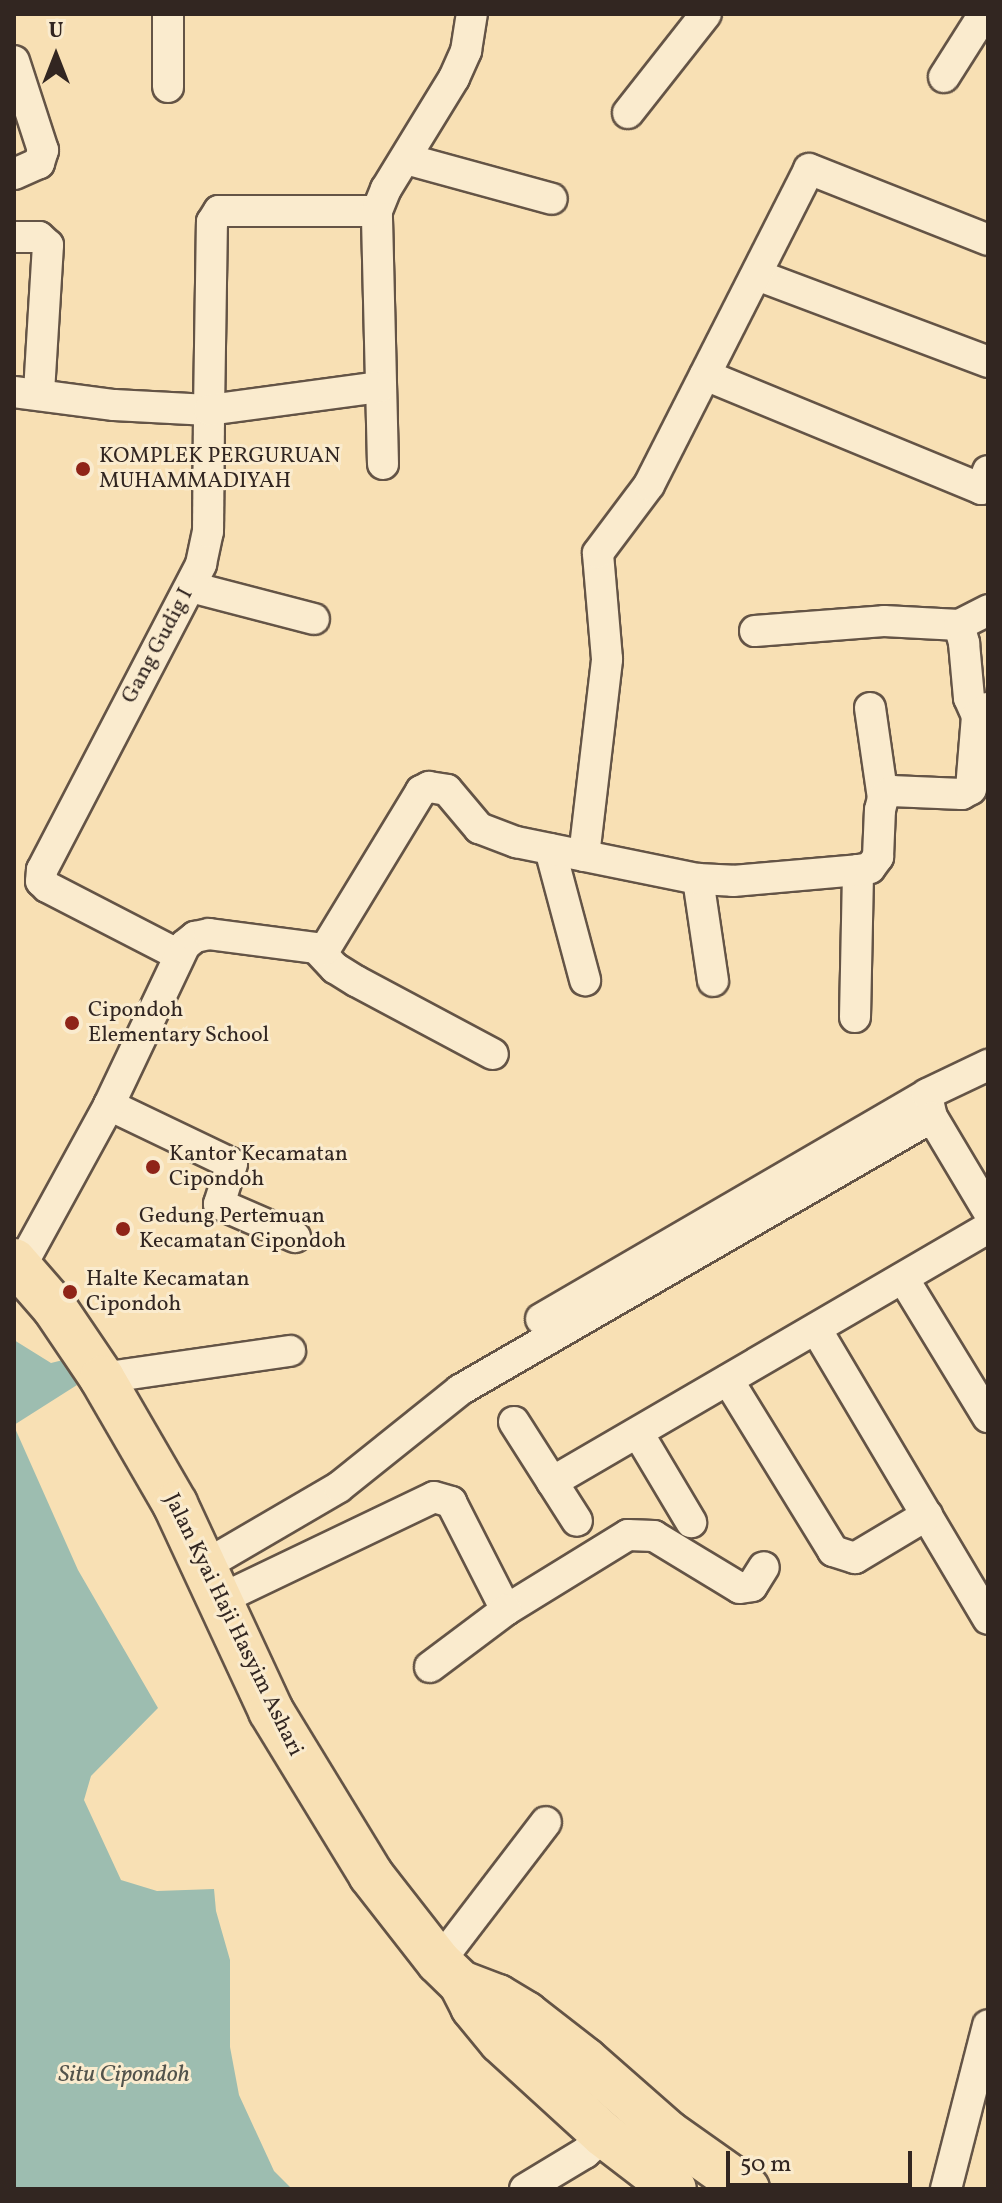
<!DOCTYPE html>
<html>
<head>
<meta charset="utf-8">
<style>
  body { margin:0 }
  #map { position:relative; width:1002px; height:2203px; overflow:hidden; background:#f8e0b4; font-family:Vollkorn,serif }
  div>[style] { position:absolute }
  .water>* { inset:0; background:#9dbdb0 }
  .roads { filter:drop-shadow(2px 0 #645446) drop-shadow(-2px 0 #645446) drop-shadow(0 2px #645446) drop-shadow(0 -2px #645446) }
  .street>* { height:30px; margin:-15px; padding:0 15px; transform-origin:15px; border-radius:15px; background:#faebce }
  .primary>* { height:44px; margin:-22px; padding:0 22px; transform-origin:22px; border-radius:22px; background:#f8e0b4 }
  .dots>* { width:22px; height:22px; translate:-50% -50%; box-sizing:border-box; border:4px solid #faebce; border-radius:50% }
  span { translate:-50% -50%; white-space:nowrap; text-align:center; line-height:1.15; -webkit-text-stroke:6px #faebce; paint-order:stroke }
  .poi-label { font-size:22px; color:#322621 }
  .left { translate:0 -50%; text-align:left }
  .street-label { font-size:22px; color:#322621 }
  .water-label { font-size:24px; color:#52534c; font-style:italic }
  .frame { position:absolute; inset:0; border:16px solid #322621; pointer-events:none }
  .north { position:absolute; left:16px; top:16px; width:80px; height:80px; -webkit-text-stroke:6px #faebce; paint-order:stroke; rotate:0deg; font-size:22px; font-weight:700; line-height:32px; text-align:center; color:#322621 }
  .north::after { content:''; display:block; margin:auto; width:28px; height:36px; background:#322621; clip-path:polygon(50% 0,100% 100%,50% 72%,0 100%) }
  .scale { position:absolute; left:726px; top:2151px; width:186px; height:36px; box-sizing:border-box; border:4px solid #322621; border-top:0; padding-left:10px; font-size:24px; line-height:28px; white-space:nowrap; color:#322621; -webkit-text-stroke:6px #faebce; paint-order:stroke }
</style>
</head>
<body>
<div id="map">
  <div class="water">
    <i style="clip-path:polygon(14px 1340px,51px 1363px,63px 1360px,77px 1385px,14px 1425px)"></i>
    <i style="clip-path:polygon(14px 1426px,78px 1570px,158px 1708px,91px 1776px,84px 1800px,121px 1880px,157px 1891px,214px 1889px,216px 1911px,230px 1960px,230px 2047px,239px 2095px,274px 2171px,292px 2189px,14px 2189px)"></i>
  </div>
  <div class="roads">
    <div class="street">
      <i style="left:168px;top:14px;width:73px;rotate:90deg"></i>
      <i style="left:14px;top:61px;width:94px;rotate:72deg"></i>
      <i style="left:43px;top:150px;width:14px;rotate:107deg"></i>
      <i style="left:39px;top:163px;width:27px;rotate:156deg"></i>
      <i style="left:944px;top:77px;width:75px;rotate:-57.6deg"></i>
      <i style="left:628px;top:113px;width:126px;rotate:-51.8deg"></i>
      <i style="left:406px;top:159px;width:151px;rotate:15.3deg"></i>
      <i style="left:14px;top:237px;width:25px"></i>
      <i style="left:39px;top:237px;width:12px;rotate:42deg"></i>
      <i style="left:48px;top:245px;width:149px;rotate:93.5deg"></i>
      <i style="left:757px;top:275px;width:247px;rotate:20.6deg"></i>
      <i style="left:705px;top:375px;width:299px;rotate:22.4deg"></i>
      <i style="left:981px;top:489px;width:19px;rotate:-69deg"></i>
      <i style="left:14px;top:392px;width:101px;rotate:7.4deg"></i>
      <i style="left:114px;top:405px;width:95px;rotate:3deg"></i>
      <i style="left:209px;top:410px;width:188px;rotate:-89.1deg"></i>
      <i style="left:212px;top:222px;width:13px;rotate:-58deg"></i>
      <i style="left:219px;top:211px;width:158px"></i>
      <i style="left:383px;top:464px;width:253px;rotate:-91.4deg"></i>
      <i style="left:377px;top:211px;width:24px;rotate:-68deg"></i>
      <i style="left:386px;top:189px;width:130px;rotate:-58.5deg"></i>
      <i style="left:454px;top:78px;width:30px;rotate:-66deg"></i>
      <i style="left:466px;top:51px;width:37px;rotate:-81deg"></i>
      <i style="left:191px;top:587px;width:127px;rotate:14.6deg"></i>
      <i style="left:959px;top:625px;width:33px;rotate:-27deg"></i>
      <i style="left:755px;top:631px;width:129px;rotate:-4.4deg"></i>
      <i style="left:884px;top:621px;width:75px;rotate:3.1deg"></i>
      <i style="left:959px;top:625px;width:19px;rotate:74deg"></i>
      <i style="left:964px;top:643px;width:55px;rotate:84.8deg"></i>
      <i style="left:969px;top:698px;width:20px;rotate:66deg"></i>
      <i style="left:870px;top:708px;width:91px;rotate:81.8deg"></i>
      <i style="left:550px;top:849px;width:136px;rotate:75deg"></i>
      <i style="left:584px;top:856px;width:198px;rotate:-83.3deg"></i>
      <i style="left:607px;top:659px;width:106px;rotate:-94.9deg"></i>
      <i style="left:598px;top:553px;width:85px;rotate:-53.1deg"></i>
      <i style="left:649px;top:485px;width:354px;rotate:-63.1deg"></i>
      <i style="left:809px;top:169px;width:193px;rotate:21.6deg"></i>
      <i style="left:698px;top:879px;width:103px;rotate:81.6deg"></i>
      <i style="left:318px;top:950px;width:25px;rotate:47deg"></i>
      <i style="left:335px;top:968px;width:25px;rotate:32deg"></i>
      <i style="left:356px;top:981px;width:155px;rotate:28.1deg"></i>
      <i style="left:179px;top:955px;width:148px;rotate:-152.7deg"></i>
      <i style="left:47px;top:887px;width:8px;rotate:-135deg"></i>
      <i style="left:41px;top:881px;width:11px;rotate:-85deg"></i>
      <i style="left:42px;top:870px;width:345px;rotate:-62.5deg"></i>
      <i style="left:201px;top:564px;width:33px;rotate:-78deg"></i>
      <i style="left:208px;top:532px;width:122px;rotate:-89.5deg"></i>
      <i style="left:209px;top:410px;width:173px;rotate:-7.7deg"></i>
      <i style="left:855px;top:1017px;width:147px;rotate:-88.8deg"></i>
      <i style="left:928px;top:1100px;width:17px;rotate:77deg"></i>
      <i style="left:932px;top:1117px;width:109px;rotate:59.2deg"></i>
      <i style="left:109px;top:1105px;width:136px;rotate:25.6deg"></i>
      <i style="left:232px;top:1164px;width:42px;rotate:108deg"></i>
      <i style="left:219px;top:1204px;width:83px;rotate:23.5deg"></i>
      <i style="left:21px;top:1266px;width:183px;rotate:-61.3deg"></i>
      <i style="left:109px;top:1105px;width:177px;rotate:-64.6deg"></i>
      <i style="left:185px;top:945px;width:13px;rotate:-39deg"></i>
      <i style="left:195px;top:937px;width:14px;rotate:-12deg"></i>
      <i style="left:209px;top:934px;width:117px;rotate:7.4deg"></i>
      <i style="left:325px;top:949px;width:185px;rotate:-58.7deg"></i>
      <i style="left:421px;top:791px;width:9px;rotate:-27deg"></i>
      <i style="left:429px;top:787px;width:18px;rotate:9deg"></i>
      <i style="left:447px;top:790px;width:50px;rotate:49.9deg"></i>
      <i style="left:479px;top:828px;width:40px;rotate:21deg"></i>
      <i style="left:516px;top:842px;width:186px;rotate:11.5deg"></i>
      <i style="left:698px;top:879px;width:35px;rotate:3deg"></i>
      <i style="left:733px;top:881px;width:125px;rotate:-5deg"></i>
      <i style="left:858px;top:870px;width:12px;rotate:-9deg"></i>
      <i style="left:870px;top:868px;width:14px;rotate:-54deg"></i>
      <i style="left:878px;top:857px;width:47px;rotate:-87.6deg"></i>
      <i style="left:880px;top:810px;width:12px;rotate:-76deg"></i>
      <i style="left:883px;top:798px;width:11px;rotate:-41deg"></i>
      <i style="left:891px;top:791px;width:71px;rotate:2.4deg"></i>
      <i style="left:962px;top:794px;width:10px;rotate:-29deg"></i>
      <i style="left:971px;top:789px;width:73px;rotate:-85.3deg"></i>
      <i style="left:977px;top:716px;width:14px;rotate:-36deg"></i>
      <i style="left:903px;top:1278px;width:163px;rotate:58.6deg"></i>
      <i style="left:541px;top:1319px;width:447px;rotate:-30.2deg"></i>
      <i style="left:927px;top:1094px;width:68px;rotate:-25.4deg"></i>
      <i style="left:816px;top:1329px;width:337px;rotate:59.3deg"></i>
      <i style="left:102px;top:1378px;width:190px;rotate:-8.2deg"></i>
      <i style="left:728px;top:1380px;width:201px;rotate:58.4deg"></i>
      <i style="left:833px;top:1551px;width:23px;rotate:18deg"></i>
      <i style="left:855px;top:1558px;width:84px;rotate:-30.8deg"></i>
      <i style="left:514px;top:1422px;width:117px;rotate:57.5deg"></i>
      <i style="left:638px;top:1433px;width:104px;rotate:59.2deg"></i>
      <i style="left:552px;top:1482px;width:505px;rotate:-30.22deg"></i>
      <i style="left:204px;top:1566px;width:156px;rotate:-30.3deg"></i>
      <i style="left:339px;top:1487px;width:155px;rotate:-38.7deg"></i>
      <i style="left:460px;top:1390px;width:545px;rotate:-30.04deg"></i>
      <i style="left:219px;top:1600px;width:238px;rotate:-25.6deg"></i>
      <i style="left:434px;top:1497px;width:18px;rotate:16deg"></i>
      <i style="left:451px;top:1502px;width:121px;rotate:63deg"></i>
      <i style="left:506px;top:1610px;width:143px;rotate:-31.6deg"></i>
      <i style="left:628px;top:1535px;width:26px;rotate:2deg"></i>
      <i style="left:654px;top:1536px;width:100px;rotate:31.2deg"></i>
      <i style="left:740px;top:1588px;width:12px;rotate:-9deg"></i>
      <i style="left:752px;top:1586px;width:22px;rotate:-58deg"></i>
      <i style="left:430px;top:1667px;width:95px;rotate:-36.9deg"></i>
      <i style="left:439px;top:1962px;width:176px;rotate:-52.6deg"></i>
      <i style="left:525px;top:2189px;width:70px;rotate:-31deg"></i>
      <i style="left:585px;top:2153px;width:26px;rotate:-43deg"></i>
      <i style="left:946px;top:2189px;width:169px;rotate:-75.6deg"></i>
    </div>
    <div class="primary">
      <i style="left:14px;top:1261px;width:61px;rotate:49deg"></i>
      <i style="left:54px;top:1307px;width:86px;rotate:55.9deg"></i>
      <i style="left:102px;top:1378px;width:146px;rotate:59.9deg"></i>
      <i style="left:175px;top:1504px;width:228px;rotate:65.1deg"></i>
      <i style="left:271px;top:1711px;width:192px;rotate:58.6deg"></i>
      <i style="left:371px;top:1875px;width:110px;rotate:52deg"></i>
      <i style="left:439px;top:1962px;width:30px;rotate:44deg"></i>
      <i style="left:461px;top:1983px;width:27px;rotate:63deg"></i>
      <i style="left:473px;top:2007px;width:44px;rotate:50.5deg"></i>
      <i style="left:501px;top:2041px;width:139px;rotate:42.4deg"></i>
      <i style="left:604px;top:2135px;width:88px;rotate:37.6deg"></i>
      <i style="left:461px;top:1983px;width:40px;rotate:21deg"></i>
      <i style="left:498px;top:1997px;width:33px;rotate:31deg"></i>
      <i style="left:526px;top:2014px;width:75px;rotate:37.9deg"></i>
      <i style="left:585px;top:2060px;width:111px;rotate:41.3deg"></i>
      <i style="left:668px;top:2133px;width:97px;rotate:35.3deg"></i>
    </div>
  </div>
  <div class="dots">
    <i style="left:83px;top:469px;background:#8f2418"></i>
    <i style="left:72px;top:1023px;background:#8f2418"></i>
    <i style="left:153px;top:1167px;background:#8f2418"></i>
    <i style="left:123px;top:1229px;background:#8f2418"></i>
    <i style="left:70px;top:1292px;background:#8f2418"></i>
  </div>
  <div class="poi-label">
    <span class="left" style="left:99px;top:469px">KOMPLEK PERGURUAN<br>MUHAMMADIYAH</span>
    <span class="left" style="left:88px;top:1023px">Cipondoh<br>Elementary School</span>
    <span class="left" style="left:169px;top:1167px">Kantor Kecamatan<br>Cipondoh</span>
    <span class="left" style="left:139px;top:1229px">Gedung Pertemuan<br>Kecamatan Cipondoh</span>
    <span class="left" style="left:86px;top:1292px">Halte Kecamatan<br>Cipondoh</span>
  </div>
  <div class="street-label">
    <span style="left:158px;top:646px;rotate:-62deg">Gang Gudig I</span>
    <span style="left:233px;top:1625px;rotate:64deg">Jalan Kyai Haji Hasyim Ashari</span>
  </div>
  <div class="water-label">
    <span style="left:124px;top:2076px">Situ Cipondoh</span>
  </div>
  <div class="frame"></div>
  <div class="north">U</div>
  <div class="scale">50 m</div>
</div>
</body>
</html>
